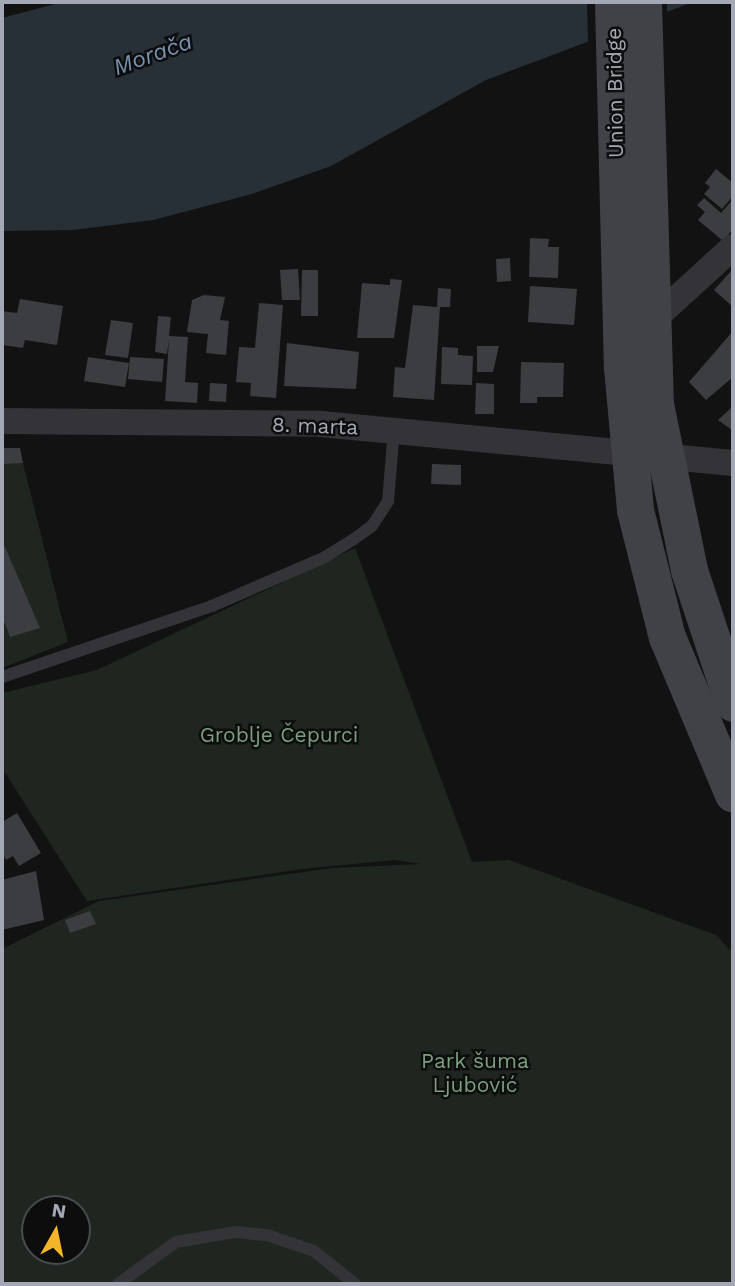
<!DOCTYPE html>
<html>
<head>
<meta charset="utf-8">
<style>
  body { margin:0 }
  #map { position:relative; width:735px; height:1286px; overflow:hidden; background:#121213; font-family:"Work Sans",sans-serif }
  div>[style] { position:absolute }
  .green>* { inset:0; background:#1e261f }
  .water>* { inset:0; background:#283037 }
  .pier>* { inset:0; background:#121213 }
  .building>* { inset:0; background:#3c3d40 }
  .lane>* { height:12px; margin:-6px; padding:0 6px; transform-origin:6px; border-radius:6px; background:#333338 }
  .street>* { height:26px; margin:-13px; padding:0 13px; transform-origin:13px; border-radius:13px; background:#333338 }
  .secondary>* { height:37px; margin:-18.5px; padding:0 18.5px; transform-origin:18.5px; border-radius:18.5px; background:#414248 }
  span { translate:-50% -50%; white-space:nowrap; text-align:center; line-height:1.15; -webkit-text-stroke:5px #0d0d0e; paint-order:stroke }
  .street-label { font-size:21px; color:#a3a8b4 }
  .park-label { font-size:21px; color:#7aa07d }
  .water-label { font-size:23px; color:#7994b0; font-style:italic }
  .frame { position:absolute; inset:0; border:4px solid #a3a8b4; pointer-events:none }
  .north { position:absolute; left:21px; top:1195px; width:70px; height:70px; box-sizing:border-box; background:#0d0d0e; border:2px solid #494b50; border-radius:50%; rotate:9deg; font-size:19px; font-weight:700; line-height:28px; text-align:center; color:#a3a8b4 }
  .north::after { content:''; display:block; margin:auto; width:24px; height:32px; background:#f3b62a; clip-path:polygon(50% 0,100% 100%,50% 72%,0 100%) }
</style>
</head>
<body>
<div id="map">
  <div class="green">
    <i style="clip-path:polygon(2px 462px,23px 463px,68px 642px,2px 668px)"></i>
    <i style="clip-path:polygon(evenodd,355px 548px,472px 862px,509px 860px,716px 935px,733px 953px,733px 1284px,2px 1284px,2px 949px,99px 901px,332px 868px,421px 864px,395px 860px,302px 869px,87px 901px,2px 768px,2px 693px,97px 670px,355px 548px,35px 1209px,77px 1209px,77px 1251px,35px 1251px,35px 1209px)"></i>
  </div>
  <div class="water">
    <i style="clip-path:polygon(63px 2px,693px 2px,486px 80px,331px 166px,252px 194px,153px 220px,73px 230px,2px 231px,2px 18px)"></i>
  </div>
  <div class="pier">
    <i style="clip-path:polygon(587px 2px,667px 2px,667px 14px,588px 43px)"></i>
  </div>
  <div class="building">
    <i style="clip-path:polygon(716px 169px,733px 183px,733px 196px,722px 209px,704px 194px,710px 187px,705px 183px)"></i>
    <i style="clip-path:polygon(704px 198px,721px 213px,733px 199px,733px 229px,723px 241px,698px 220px,705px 212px,697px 205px)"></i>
    <i style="clip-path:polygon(530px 238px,549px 239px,548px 247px,559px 247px,558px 278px,529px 277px)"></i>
    <i style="clip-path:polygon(510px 258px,511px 281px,497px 282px,496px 259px)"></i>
    <i style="clip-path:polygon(298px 269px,300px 300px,282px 300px,280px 270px)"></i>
    <i style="clip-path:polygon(302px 270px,318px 270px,318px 316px,301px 316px)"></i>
    <i style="clip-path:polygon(731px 271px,733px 273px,733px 307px,714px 290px)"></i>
    <i style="clip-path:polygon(390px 279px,402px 280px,394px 338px,357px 338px,362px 283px,390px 285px)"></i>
    <i style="clip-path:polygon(530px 286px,577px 289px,574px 325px,528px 322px)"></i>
    <i style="clip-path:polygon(438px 288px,451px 289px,450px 307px,440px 307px,434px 400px,393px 397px,395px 367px,405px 368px,413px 305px,437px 307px)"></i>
    <i style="clip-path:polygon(204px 295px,225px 297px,220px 320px,229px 321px,226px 355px,206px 353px,208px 334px,187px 332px,192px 300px)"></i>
    <i style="clip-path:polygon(20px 299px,63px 306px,57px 345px,25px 340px,23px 348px,2px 345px,2px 311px,17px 313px)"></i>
    <i style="clip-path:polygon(259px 303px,283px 305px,276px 398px,250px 396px,251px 383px,236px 382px,239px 347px,255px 348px)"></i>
    <i style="clip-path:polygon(158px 316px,171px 317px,169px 336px,188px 337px,185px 382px,198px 383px,197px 403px,165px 401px,169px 339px,167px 354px,155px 352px)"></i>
    <i style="clip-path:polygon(111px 320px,133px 323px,128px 358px,105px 355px)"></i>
    <i style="clip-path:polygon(733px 331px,733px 377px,706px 400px,689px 382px)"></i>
    <i style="clip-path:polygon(287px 343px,359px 352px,356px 389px,284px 386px)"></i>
    <i style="clip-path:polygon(477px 346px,499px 346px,493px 372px,477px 372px)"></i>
    <i style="clip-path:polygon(442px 347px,458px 348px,458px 355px,473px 356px,472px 385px,441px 384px)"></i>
    <i style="clip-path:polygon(88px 357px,129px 363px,125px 387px,84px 381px)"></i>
    <i style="clip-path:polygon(130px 357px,164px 359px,162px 382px,128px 379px)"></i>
    <i style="clip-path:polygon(521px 362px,564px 363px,563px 397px,537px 397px,537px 403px,520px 403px)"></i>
    <i style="clip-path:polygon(210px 383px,227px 384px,226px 402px,209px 401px)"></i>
    <i style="clip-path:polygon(476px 383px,494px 384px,494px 414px,475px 414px)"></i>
    <i style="clip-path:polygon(733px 406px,733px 431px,718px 420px)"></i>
    <i style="clip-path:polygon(2px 448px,20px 448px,23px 463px,2px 464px)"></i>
    <i style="clip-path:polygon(432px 464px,461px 465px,461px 485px,431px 484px)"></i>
    <i style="clip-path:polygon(2px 540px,40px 628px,10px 637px,2px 616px)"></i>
    <i style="clip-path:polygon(17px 813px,41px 853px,19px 866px,13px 856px,6px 860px,2px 853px,2px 822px)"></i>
    <i style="clip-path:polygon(36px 871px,44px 920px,2px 930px,2px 880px)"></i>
    <i style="clip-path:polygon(90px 911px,96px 924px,70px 933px,65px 920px)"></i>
  </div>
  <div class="lane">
    <i style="left:2px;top:677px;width:222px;rotate:-18.7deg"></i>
    <i style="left:212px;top:606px;width:123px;rotate:-23.4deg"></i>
    <i style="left:325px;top:557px;width:34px;rotate:-32deg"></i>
    <i style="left:354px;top:539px;width:22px;rotate:-36deg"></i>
    <i style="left:372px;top:526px;width:30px;rotate:-57deg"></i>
    <i style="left:388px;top:501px;width:72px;rotate:-85.2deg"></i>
    <i style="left:118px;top:1284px;width:72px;rotate:-35.9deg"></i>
    <i style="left:176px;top:1242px;width:61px;rotate:-9.5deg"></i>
    <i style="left:236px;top:1232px;width:31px;rotate:6deg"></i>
    <i style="left:267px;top:1235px;width:50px;rotate:18.8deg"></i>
    <i style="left:314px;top:1251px;width:53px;rotate:38.8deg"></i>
  </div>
  <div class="street">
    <i style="left:653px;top:320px;width:108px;rotate:-42.4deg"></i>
    <i style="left:2px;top:421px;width:319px;rotate:0.5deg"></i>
    <i style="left:321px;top:424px;width:414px;rotate:5.4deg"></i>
  </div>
  <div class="secondary">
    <i style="left:613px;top:2px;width:365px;rotate:88.6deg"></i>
    <i style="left:622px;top:367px;width:144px;rotate:84.8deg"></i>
    <i style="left:635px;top:510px;width:131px;rotate:75.9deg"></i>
    <i style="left:667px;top:637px;width:170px;rotate:67.2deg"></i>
    <i style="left:643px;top:2px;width:402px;rotate:88.3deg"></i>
    <i style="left:655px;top:404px;width:169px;rotate:78.4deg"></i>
    <i style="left:689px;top:570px;width:140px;rotate:71.7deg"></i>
  </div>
  <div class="street-label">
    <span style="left:615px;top:93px;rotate:-91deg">Union Bridge</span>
    <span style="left:315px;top:426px;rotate:2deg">8. marta</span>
  </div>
  <div class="park-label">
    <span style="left:279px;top:735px">Groblje Čepurci</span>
    <span style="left:475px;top:1073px">Park šuma<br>Ljubović</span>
  </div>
  <div class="water-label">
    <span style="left:153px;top:55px;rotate:-20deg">Morača</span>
  </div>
  <div class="frame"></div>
  <div class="north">N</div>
</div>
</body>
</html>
